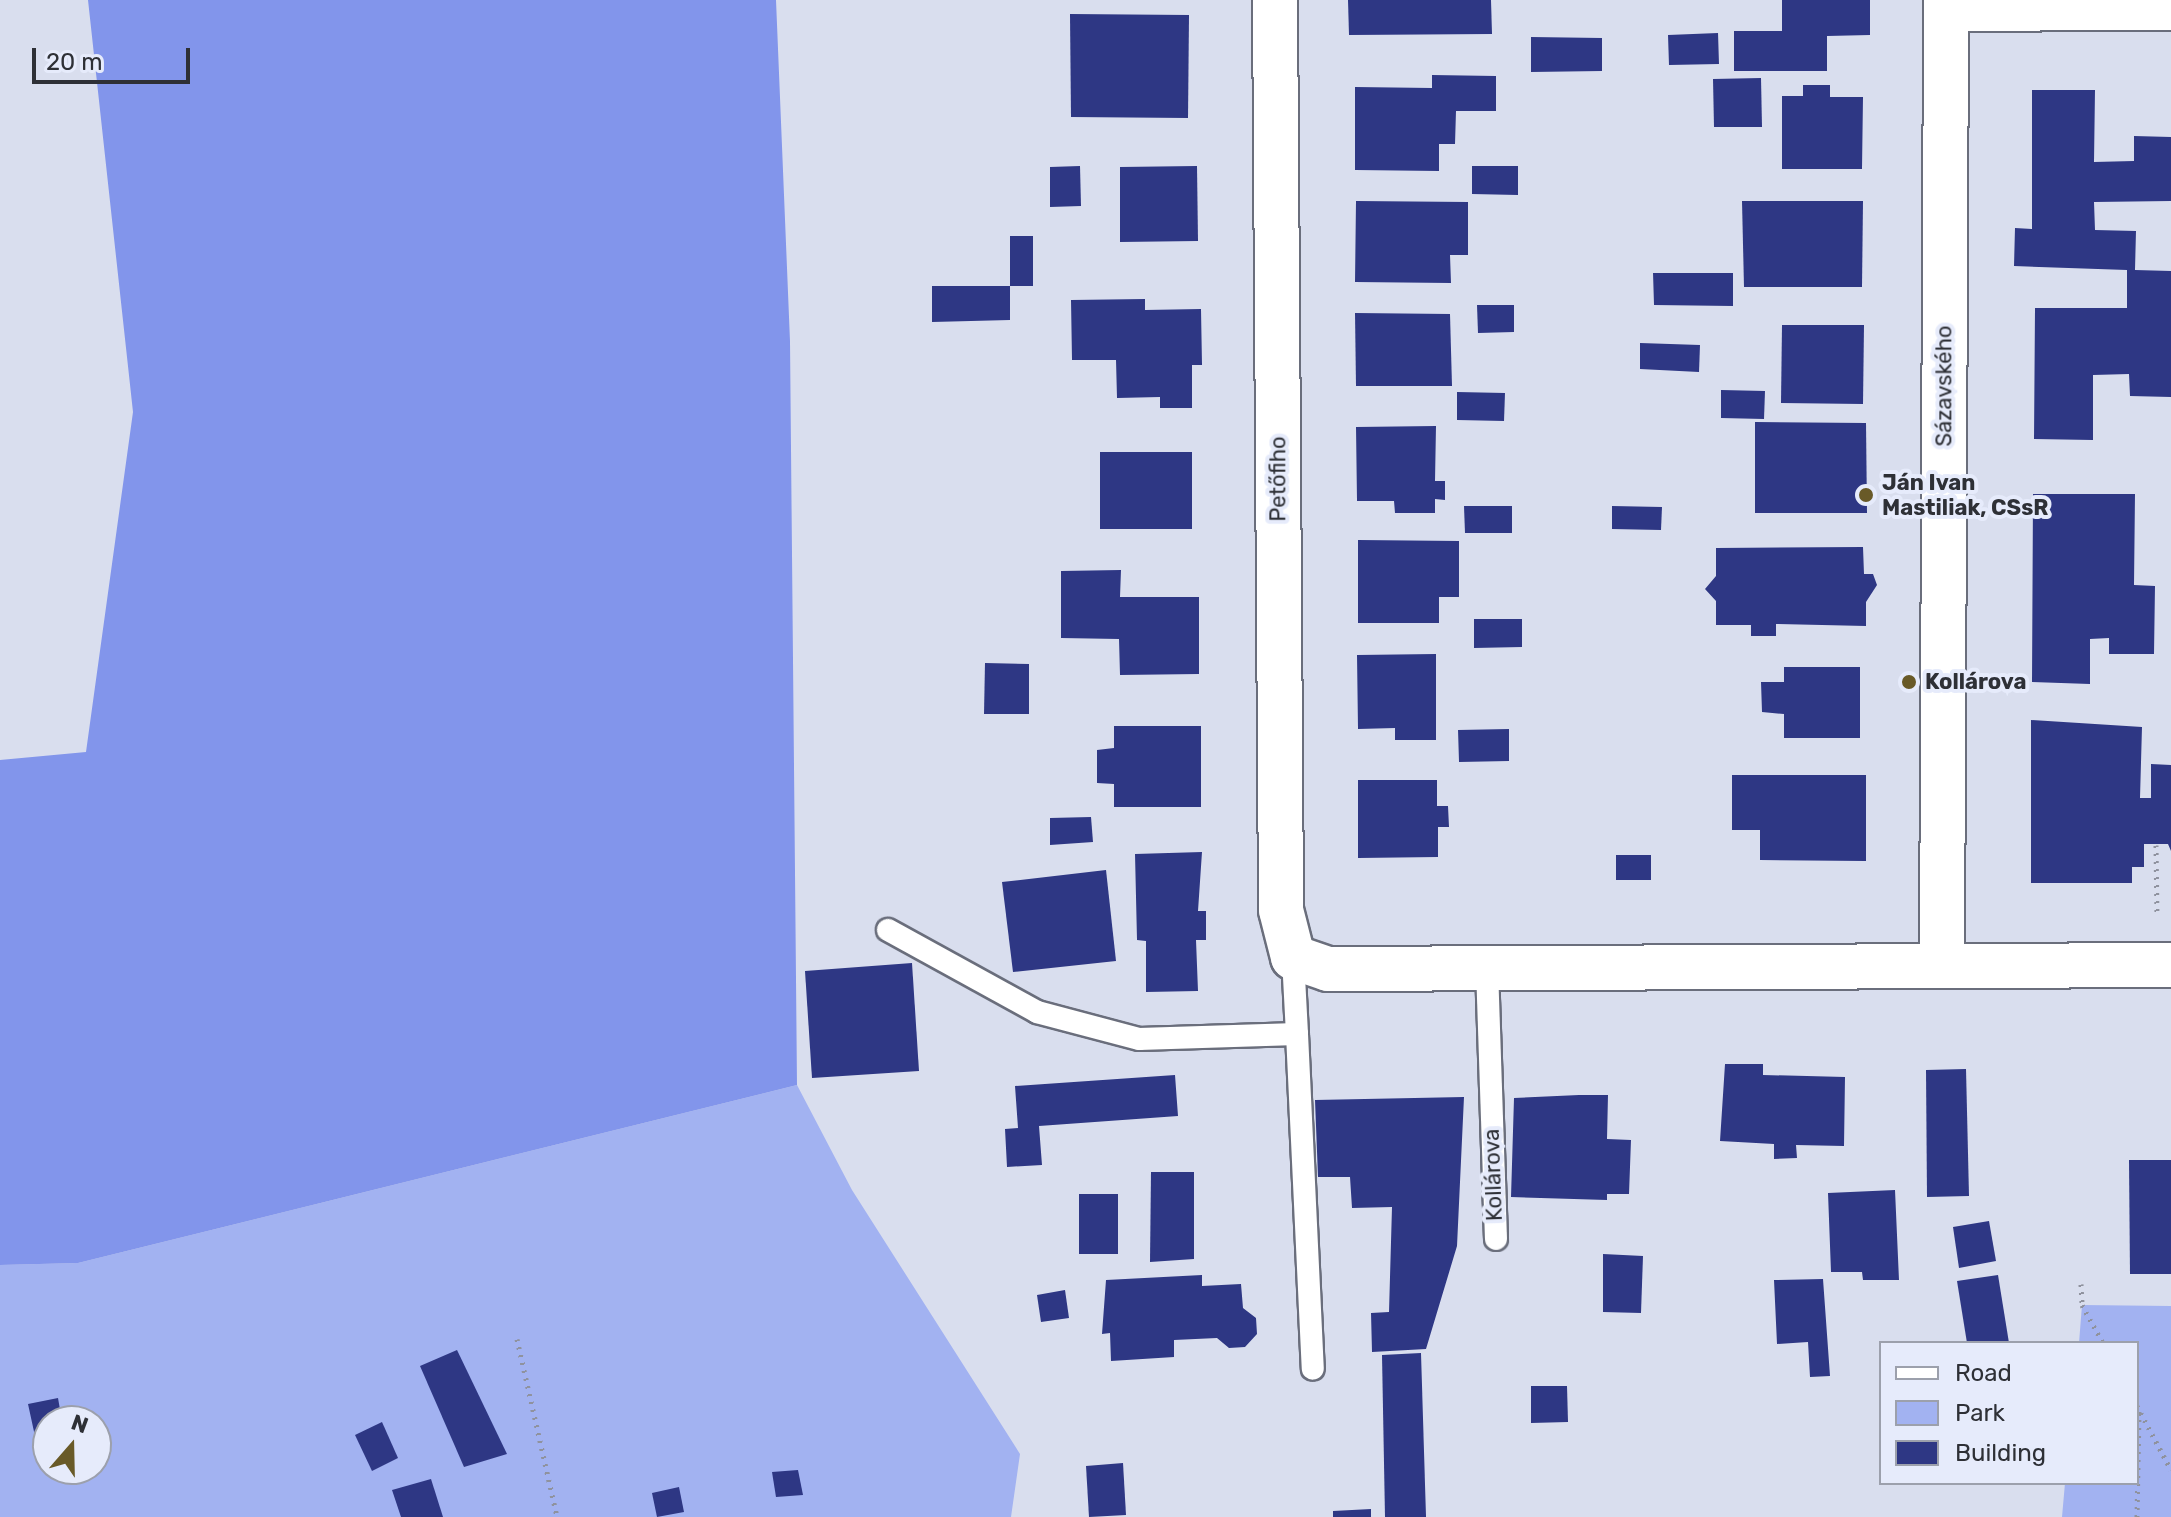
<!DOCTYPE html>
<html>
<head>
<meta charset="utf-8">
<style>
  body { margin:0 }
  #map { position:relative; width:2171px; height:1517px; overflow:hidden; background:#d9deee; font-family:Rubik,sans-serif }
  div>[style] { position:absolute }
  .green>* { inset:0; background:#a2b2f1 }
  .forest>* { inset:0; background:#8295eb }
  .building>* { inset:0; background:#2e3784 }
  .path>* { height:5px; margin-top:-2.5px; transform-origin:0; background:repeating-linear-gradient(90deg,#8f929e 0 2px,transparent 0 8px) }
  .roads { filter:drop-shadow(2px 0 #6a6e7c) drop-shadow(-2px 0 #6a6e7c) drop-shadow(0 2px #6a6e7c) drop-shadow(0 -2px #6a6e7c) }
  .lane>* { height:22px; margin:-11px; padding:0 11px; transform-origin:11px; border-radius:11px; background:#fff }
  .street>* { height:44px; margin:-22px; padding:0 22px; transform-origin:22px; border-radius:22px; background:#fff }
  .dots>* { width:22px; height:22px; translate:-50% -50%; box-sizing:border-box; border:4px solid #e6ebfb; border-radius:50% }
  span { translate:-50% -50%; white-space:nowrap; text-align:center; line-height:1.15; -webkit-text-stroke:8px #e6ebfb; paint-order:stroke }
  .street-label { font-size:22px; color:#2e3036 }
  .poi-label { font-size:22px; color:#2e3036; font-weight:700 }
  .left { translate:0 -50%; text-align:left }
  .legend { position:absolute; left:1879px; top:1341px; width:260px; height:144px; box-sizing:border-box; background:#e6ebfb; border:2px solid #9ca0ac; margin:0; padding:10px 14px; list-style:none; font-size:24px; color:#2e3036 }
  .legend li { display:flex; align-items:center; gap:16px; height:40px }
  .legend b { width:40px; border:2px solid #9ca0ac }
  .north { position:absolute; left:32px; top:1405px; width:80px; height:80px; box-sizing:border-box; background:#e6ebfb; border:2px solid #9ca0ac; border-radius:50%; rotate:20deg; font-size:22px; font-weight:700; line-height:32px; text-align:center; color:#2e3036 }
  .north::after { content:''; display:block; margin:auto; width:28px; height:36px; background:#695a28; clip-path:polygon(50% 0,100% 100%,50% 72%,0 100%) }
  .scale { position:absolute; left:32px; top:48px; width:158px; height:36px; box-sizing:border-box; border:4px solid #2e3036; border-top:0; padding-left:10px; font-size:24px; line-height:28px; white-space:nowrap; color:#2e3036; -webkit-text-stroke:6px #e6ebfb; paint-order:stroke }
</style>
</head>
<body>
<div id="map">
  <div class="green">
    <i style="clip-path:polygon(evenodd,797px 1085px,852px 1190px,1020px 1454px,1011px 1517px,0 1517px,0 1265px,78px 1263px,797px 1085px,48px 1421px,96px 1421px,96px 1469px,48px 1469px,48px 1421px)"></i>
    <i style="clip-path:polygon(2082px 1305px,2171px 1306px,2171px 1517px,2062px 1517px,2065px 1483px,2137px 1483px,2137px 1343px,2079px 1343px)"></i>
  </div>
  <div class="forest">
    <i style="clip-path:polygon(88px 0,776px 0,790px 341px,797px 1085px,78px 1263px,0 1265px,0 760px,86px 752px,133px 412px)"></i>
  </div>
  <div class="building">
    <i style="clip-path:polygon(1348px 0,1491px 0,1492px 34px,1349px 35px)"></i>
    <i style="clip-path:polygon(1782px 0,1870px 0,1870px 35px,1827px 36px,1827px 71px,1734px 71px,1734px 31px,1782px 31px)"></i>
    <i style="clip-path:polygon(1070px 14px,1189px 15px,1188px 118px,1071px 117px)"></i>
    <i style="clip-path:polygon(1718px 33px,1719px 64px,1669px 65px,1668px 35px)"></i>
    <i style="clip-path:polygon(1531px 37px,1602px 38px,1602px 71px,1531px 72px)"></i>
    <i style="clip-path:polygon(1432px 75px,1496px 76px,1496px 111px,1456px 111px,1455px 144px,1439px 144px,1439px 171px,1355px 170px,1355px 87px,1432px 88px)"></i>
    <i style="clip-path:polygon(1761px 78px,1762px 127px,1714px 127px,1713px 79px)"></i>
    <i style="clip-path:polygon(1803px 85px,1830px 85px,1830px 97px,1863px 97px,1862px 169px,1782px 169px,1782px 96px,1803px 96px)"></i>
    <i style="clip-path:polygon(2032px 90px,2095px 90px,2094px 162px,2134px 161px,2134px 136px,2171px 137px,2171px 201px,2094px 202px,2095px 230px,2136px 231px,2135px 270px,2171px 271px,2171px 397px,2130px 396px,2129px 374px,2093px 375px,2093px 440px,2034px 439px,2035px 308px,2127px 308px,2127px 270px,2014px 266px,2015px 228px,2032px 229px)"></i>
    <i style="clip-path:polygon(1080px 166px,1081px 206px,1050px 207px,1050px 167px)"></i>
    <i style="clip-path:polygon(1197px 166px,1198px 241px,1120px 242px,1120px 167px)"></i>
    <i style="clip-path:polygon(1472px 166px,1518px 166px,1518px 195px,1472px 194px)"></i>
    <i style="clip-path:polygon(1356px 201px,1468px 202px,1468px 255px,1450px 255px,1451px 283px,1355px 282px)"></i>
    <i style="clip-path:polygon(1742px 201px,1863px 201px,1862px 287px,1744px 287px)"></i>
    <i style="clip-path:polygon(1010px 236px,1033px 236px,1033px 286px,1010px 286px)"></i>
    <i style="clip-path:polygon(1653px 273px,1733px 273px,1733px 306px,1654px 305px)"></i>
    <i style="clip-path:polygon(932px 286px,1010px 286px,1010px 320px,932px 322px)"></i>
    <i style="clip-path:polygon(1145px 299px,1145px 310px,1201px 309px,1202px 365px,1192px 365px,1192px 408px,1160px 408px,1160px 397px,1117px 398px,1116px 360px,1072px 360px,1071px 300px)"></i>
    <i style="clip-path:polygon(1477px 305px,1514px 305px,1514px 332px,1478px 333px)"></i>
    <i style="clip-path:polygon(1355px 313px,1450px 314px,1452px 386px,1356px 386px)"></i>
    <i style="clip-path:polygon(1782px 325px,1864px 325px,1863px 404px,1781px 403px)"></i>
    <i style="clip-path:polygon(1640px 343px,1700px 345px,1699px 372px,1640px 369px)"></i>
    <i style="clip-path:polygon(1721px 390px,1765px 391px,1764px 419px,1721px 418px)"></i>
    <i style="clip-path:polygon(1457px 392px,1505px 393px,1504px 421px,1457px 420px)"></i>
    <i style="clip-path:polygon(1755px 422px,1866px 423px,1867px 513px,1755px 513px)"></i>
    <i style="clip-path:polygon(1436px 426px,1435px 481px,1445px 481px,1445px 500px,1435px 499px,1435px 513px,1395px 513px,1394px 501px,1357px 501px,1356px 427px)"></i>
    <i style="clip-path:polygon(1100px 452px,1192px 452px,1192px 529px,1100px 529px)"></i>
    <i style="clip-path:polygon(2033px 494px,2135px 494px,2134px 585px,2155px 586px,2154px 654px,2109px 654px,2109px 638px,2090px 639px,2090px 684px,2032px 682px)"></i>
    <i style="clip-path:polygon(1464px 506px,1512px 506px,1512px 533px,1465px 533px)"></i>
    <i style="clip-path:polygon(1612px 506px,1662px 507px,1661px 530px,1612px 529px)"></i>
    <i style="clip-path:polygon(1358px 540px,1459px 541px,1459px 597px,1439px 597px,1439px 623px,1358px 623px)"></i>
    <i style="clip-path:polygon(1863px 547px,1864px 574px,1873px 574px,1877px 585px,1866px 602px,1866px 626px,1776px 624px,1776px 636px,1751px 636px,1751px 625px,1716px 625px,1716px 601px,1705px 589px,1716px 576px,1716px 548px)"></i>
    <i style="clip-path:polygon(1121px 570px,1120px 597px,1199px 597px,1199px 674px,1120px 675px,1119px 639px,1061px 638px,1061px 571px)"></i>
    <i style="clip-path:polygon(1474px 619px,1522px 619px,1522px 647px,1474px 648px)"></i>
    <i style="clip-path:polygon(1436px 654px,1436px 740px,1395px 740px,1395px 728px,1358px 729px,1357px 655px)"></i>
    <i style="clip-path:polygon(985px 663px,1029px 664px,1029px 714px,984px 714px)"></i>
    <i style="clip-path:polygon(1784px 667px,1860px 667px,1860px 738px,1784px 738px,1784px 714px,1762px 712px,1761px 682px,1784px 682px)"></i>
    <i style="clip-path:polygon(2031px 720px,2142px 727px,2140px 798px,2151px 798px,2151px 764px,2171px 765px,2171px 851px,2168px 844px,2144px 844px,2144px 867px,2132px 867px,2132px 883px,2031px 883px)"></i>
    <i style="clip-path:polygon(1114px 726px,1201px 726px,1201px 807px,1114px 807px,1114px 784px,1097px 783px,1097px 750px,1114px 748px)"></i>
    <i style="clip-path:polygon(1509px 729px,1509px 761px,1459px 762px,1458px 730px)"></i>
    <i style="clip-path:polygon(1732px 775px,1866px 775px,1866px 861px,1760px 860px,1760px 830px,1732px 830px)"></i>
    <i style="clip-path:polygon(1358px 780px,1437px 780px,1437px 806px,1448px 806px,1449px 827px,1438px 827px,1438px 857px,1358px 858px)"></i>
    <i style="clip-path:polygon(1091px 817px,1093px 842px,1050px 845px,1050px 818px)"></i>
    <i style="clip-path:polygon(1202px 852px,1198px 911px,1206px 911px,1206px 940px,1196px 940px,1198px 991px,1146px 992px,1146px 941px,1137px 940px,1135px 854px)"></i>
    <i style="clip-path:polygon(1616px 855px,1651px 855px,1651px 880px,1616px 880px)"></i>
    <i style="clip-path:polygon(1106px 870px,1116px 961px,1013px 972px,1002px 882px)"></i>
    <i style="clip-path:polygon(912px 963px,919px 1071px,812px 1078px,805px 971px)"></i>
    <i style="clip-path:polygon(1725px 1064px,1763px 1064px,1763px 1075px,1845px 1077px,1844px 1146px,1796px 1145px,1797px 1158px,1774px 1159px,1774px 1144px,1720px 1141px)"></i>
    <i style="clip-path:polygon(1966px 1069px,1969px 1196px,1927px 1197px,1926px 1070px)"></i>
    <i style="clip-path:polygon(1175px 1075px,1178px 1116px,1039px 1126px,1042px 1165px,1007px 1167px,1005px 1129px,1018px 1128px,1015px 1086px)"></i>
    <i style="clip-path:polygon(1579px 1095px,1608px 1095px,1607px 1139px,1631px 1140px,1629px 1194px,1607px 1194px,1607px 1200px,1511px 1197px,1514px 1098px)"></i>
    <i style="clip-path:polygon(1464px 1097px,1457px 1246px,1426px 1349px,1372px 1352px,1371px 1313px,1389px 1312px,1392px 1207px,1352px 1208px,1350px 1177px,1318px 1177px,1315px 1100px)"></i>
    <i style="clip-path:polygon(2129px 1160px,2171px 1160px,2171px 1274px,2130px 1274px)"></i>
    <i style="clip-path:polygon(1151px 1172px,1194px 1172px,1194px 1259px,1150px 1262px)"></i>
    <i style="clip-path:polygon(1895px 1190px,1899px 1280px,1863px 1280px,1862px 1272px,1831px 1272px,1828px 1193px)"></i>
    <i style="clip-path:polygon(1079px 1194px,1118px 1194px,1118px 1254px,1079px 1254px)"></i>
    <i style="clip-path:polygon(1989px 1221px,1996px 1261px,1959px 1268px,1953px 1227px)"></i>
    <i style="clip-path:polygon(1603px 1254px,1643px 1256px,1641px 1313px,1603px 1312px)"></i>
    <i style="clip-path:polygon(1202px 1275px,1202px 1286px,1241px 1284px,1243px 1308px,1256px 1318px,1257px 1334px,1245px 1347px,1229px 1348px,1217px 1338px,1174px 1340px,1174px 1357px,1111px 1361px,1110px 1333px,1102px 1334px,1106px 1280px)"></i>
    <i style="clip-path:polygon(1998px 1275px,2009px 1343px,1967px 1343px,1957px 1281px)"></i>
    <i style="clip-path:polygon(1823px 1279px,1830px 1376px,1810px 1377px,1808px 1342px,1777px 1344px,1774px 1280px)"></i>
    <i style="clip-path:polygon(1065px 1290px,1069px 1318px,1041px 1322px,1037px 1295px)"></i>
    <i style="clip-path:polygon(457px 1350px,507px 1454px,464px 1467px,420px 1366px)"></i>
    <i style="clip-path:polygon(1421px 1353px,1426px 1517px,1385px 1517px,1382px 1355px)"></i>
    <i style="clip-path:polygon(1531px 1386px,1567px 1386px,1568px 1422px,1531px 1423px)"></i>
    <i style="clip-path:polygon(58px 1398px,62px 1421px,48px 1421px,48px 1448px,38px 1450px,28px 1404px)"></i>
    <i style="clip-path:polygon(382px 1422px,398px 1458px,372px 1471px,355px 1435px)"></i>
    <i style="clip-path:polygon(1123px 1463px,1126px 1515px,1089px 1517px,1086px 1466px)"></i>
    <i style="clip-path:polygon(798px 1470px,803px 1495px,776px 1497px,772px 1472px)"></i>
    <i style="clip-path:polygon(431px 1479px,443px 1517px,401px 1517px,392px 1490px)"></i>
    <i style="clip-path:polygon(679px 1487px,684px 1512px,657px 1517px,652px 1493px)"></i>
    <i style="clip-path:polygon(1371px 1509px,1371px 1517px,1333px 1517px,1333px 1511px)"></i>
  </div>
  <div class="path">
    <i style="left:2156px;top:845px;width:71px;rotate:89.2deg"></i>
    <i style="left:2081px;top:1284px;width:21px;rotate:87deg"></i>
    <i style="left:2082px;top:1305px;width:43px;rotate:61.1deg"></i>
    <i style="left:517px;top:1339px;width:182px;rotate:77.3deg"></i>
    <i style="left:2137px;top:1406px;width:72px;rotate:62deg"></i>
    <i style="left:2137px;top:1517px;width:107px;rotate:-88.9deg"></i>
  </div>
  <div class="roads">
    <div class="lane">
      <i style="left:888px;top:930px;width:170px;rotate:28.8deg"></i>
      <i style="left:1037px;top:1012px;width:106px;rotate:14.8deg"></i>
      <i style="left:1139px;top:1039px;width:158px;rotate:-1.8deg"></i>
      <i style="left:1297px;top:1034px;width:77px;rotate:-93deg"></i>
      <i style="left:1487px;top:968px;width:271px;rotate:88.1deg"></i>
      <i style="left:1297px;top:1034px;width:335px;rotate:87.3deg"></i>
    </div>
    <div class="street">
      <i style="left:1275px;top:0;width:910px;rotate:89.62deg"></i>
      <i style="left:1281px;top:910px;width:49px;rotate:75.7deg"></i>
      <i style="left:1293px;top:957px;width:37px;rotate:19deg"></i>
      <i style="left:1328px;top:969px;width:843px;rotate:-0.27deg"></i>
      <i style="left:1946px;top:9px;width:225px;rotate:-0.3deg"></i>
      <i style="left:1942px;top:965px;width:965px;rotate:-89.76deg"></i>
    </div>
  </div>
  <div class="dots">
    <i style="left:1866px;top:495px;background:#695a28"></i>
    <i style="left:1909px;top:682px;background:#695a28"></i>
  </div>
  <div class="street-label">
    <span style="left:1944px;top:386px;rotate:-90deg">Sázavského</span>
    <span style="left:1278px;top:479px;rotate:-90deg">Petőfiho</span>
    <span style="left:1493px;top:1175px;rotate:-92deg">Kollárova</span>
  </div>
  <div class="poi-label">
    <span class="left" style="left:1882px;top:495px">Ján Ivan<br>Mastiliak, CSsR</span>
    <span class="left" style="left:1925px;top:682px">Kollárova</span>
  </div>
  <ul class="legend">
  <li><b style="height:10px;background:#fff"></b>Road</li>
  <li><b style="height:22px;background:#a2b2f1"></b>Park</li>
  <li><b style="height:22px;background:#2e3784"></b>Building</li>
  </ul>
  <div class="north">N</div>
  <div class="scale">20 m</div>
</div>
</body>
</html>
